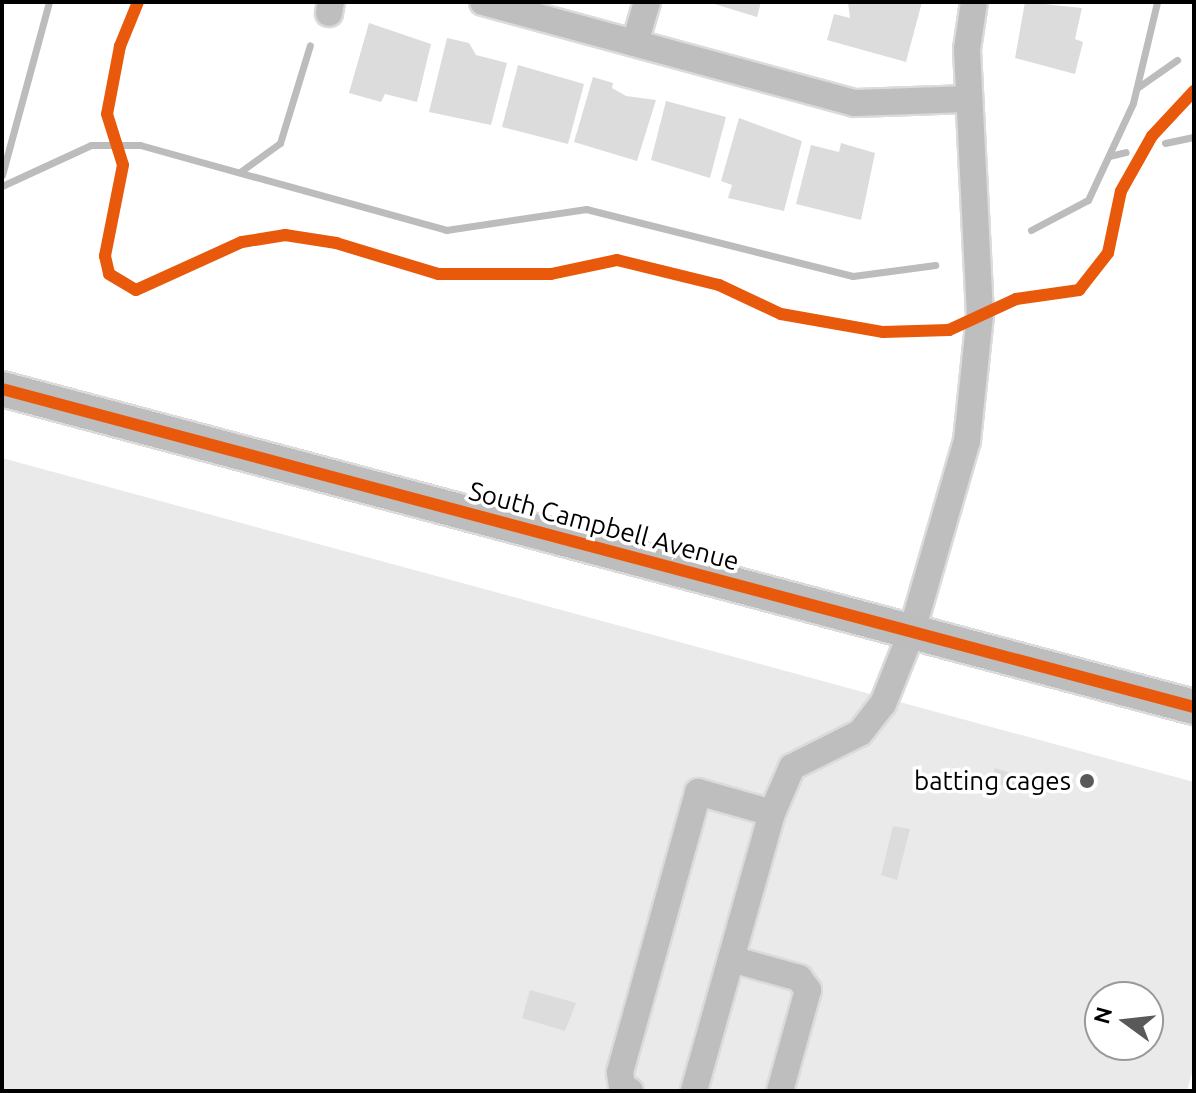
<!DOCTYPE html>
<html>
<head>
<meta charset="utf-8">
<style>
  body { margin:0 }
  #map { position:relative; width:1196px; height:1093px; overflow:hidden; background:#fff; font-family:Ubuntu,sans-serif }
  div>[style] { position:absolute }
  .green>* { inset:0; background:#eaeaea }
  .stream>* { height:7px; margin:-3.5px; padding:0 3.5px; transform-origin:3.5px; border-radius:3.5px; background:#bcbcbc }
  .building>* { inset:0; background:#dcdcdc }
  .roads { filter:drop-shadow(2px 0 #dbdbdb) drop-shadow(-2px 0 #dbdbdb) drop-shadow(0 2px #dbdbdb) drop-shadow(0 -2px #dbdbdb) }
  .minor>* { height:26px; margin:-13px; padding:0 13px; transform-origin:13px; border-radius:13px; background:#bebebe }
  .major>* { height:34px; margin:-17px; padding:0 17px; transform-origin:17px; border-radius:17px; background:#bdbdbd }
  .cycleway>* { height:12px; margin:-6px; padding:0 6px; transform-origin:6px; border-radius:6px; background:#e8590c }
  .dots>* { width:22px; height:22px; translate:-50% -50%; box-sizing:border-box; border:4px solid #fff; border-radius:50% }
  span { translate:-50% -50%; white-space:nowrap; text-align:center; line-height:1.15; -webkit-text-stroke:7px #fff; paint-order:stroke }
  .street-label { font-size:26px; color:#000 }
  .poi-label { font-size:26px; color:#000 }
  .right { translate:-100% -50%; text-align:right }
  .frame { position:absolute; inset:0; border:4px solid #000; pointer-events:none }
  .north { position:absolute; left:1084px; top:981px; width:80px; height:80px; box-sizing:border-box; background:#fff; border:2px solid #999; border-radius:50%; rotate:285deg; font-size:22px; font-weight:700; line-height:32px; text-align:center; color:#000 }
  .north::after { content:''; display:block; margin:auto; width:28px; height:36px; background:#595959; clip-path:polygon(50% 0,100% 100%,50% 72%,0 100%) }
</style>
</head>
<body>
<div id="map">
  <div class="green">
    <i style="clip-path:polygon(evenodd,2px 458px,1194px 782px,1194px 1066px,1187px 1091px,2px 1091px,2px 458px,1100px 997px,1148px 997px,1148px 1045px,1100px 1045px,1100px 997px)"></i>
  </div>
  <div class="stream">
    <i style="left:1137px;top:88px;width:49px;rotate:-35deg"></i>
    <i style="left:1165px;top:143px;width:30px;rotate:-12deg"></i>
    <i style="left:1109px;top:156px;width:17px;rotate:-13deg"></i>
    <i style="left:240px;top:172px;width:49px;rotate:-35.9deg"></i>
    <i style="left:280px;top:143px;width:102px;rotate:-73deg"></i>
    <i style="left:2px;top:175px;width:179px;rotate:-74.8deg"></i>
    <i style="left:2px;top:186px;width:98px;rotate:-24.7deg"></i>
    <i style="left:91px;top:145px;width:49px"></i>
    <i style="left:140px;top:145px;width:318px;rotate:15.5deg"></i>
    <i style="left:446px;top:230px;width:142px;rotate:-8.5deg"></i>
    <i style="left:586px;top:209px;width:275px;rotate:14.1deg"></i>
    <i style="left:853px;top:276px;width:83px;rotate:-7.6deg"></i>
    <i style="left:1031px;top:230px;width:64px;rotate:-27.8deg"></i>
    <i style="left:1088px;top:200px;width:107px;rotate:-65.1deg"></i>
    <i style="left:1133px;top:103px;width:104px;rotate:-76.6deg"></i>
  </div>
  <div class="building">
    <i style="clip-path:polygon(708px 2px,761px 2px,757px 17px)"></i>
    <i style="clip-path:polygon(848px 2px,922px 2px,906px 62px,827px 40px,834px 14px,850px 18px)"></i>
    <i style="clip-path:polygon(1025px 2px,1082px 8px,1075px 39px,1083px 42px,1075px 74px,1015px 58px)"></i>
    <i style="clip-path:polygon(369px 23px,431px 44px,417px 102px,385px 94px,381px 102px,349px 93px)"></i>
    <i style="clip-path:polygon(447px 38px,469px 43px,476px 55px,507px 63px,491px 125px,429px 112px)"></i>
    <i style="clip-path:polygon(518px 65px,584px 84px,568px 144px,502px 127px)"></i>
    <i style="clip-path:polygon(593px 77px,613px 83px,612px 88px,626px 96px,656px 100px,637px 161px,574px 142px)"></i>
    <i style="clip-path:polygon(666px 101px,726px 117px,710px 178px,651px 160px)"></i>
    <i style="clip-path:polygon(739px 118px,802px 141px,784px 211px,728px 198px,732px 185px,721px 181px)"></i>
    <i style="clip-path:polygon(841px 143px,875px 153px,861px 220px,796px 204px,811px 145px,839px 152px)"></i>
    <i style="clip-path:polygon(995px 768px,1040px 782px,1036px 795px,991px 782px)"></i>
    <i style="clip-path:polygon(893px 826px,910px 829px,897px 880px,881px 875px)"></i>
    <i style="clip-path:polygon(530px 990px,576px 1003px,565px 1031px,522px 1018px)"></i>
  </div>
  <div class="roads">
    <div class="minor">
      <i style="left:483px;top:2px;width:385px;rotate:15.2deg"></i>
      <i style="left:855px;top:103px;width:114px;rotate:-2deg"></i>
      <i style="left:329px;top:13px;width:11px;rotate:-80deg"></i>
      <i style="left:635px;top:43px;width:43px;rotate:-73.7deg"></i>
      <i style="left:772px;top:813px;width:50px;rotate:-66.5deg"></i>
      <i style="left:792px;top:767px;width:76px;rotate:-26.6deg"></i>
      <i style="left:860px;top:733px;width:37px;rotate:-52deg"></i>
      <i style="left:883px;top:704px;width:79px;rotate:-68.3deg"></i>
      <i style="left:912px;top:631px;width:198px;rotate:-73.9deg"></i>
      <i style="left:967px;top:441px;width:127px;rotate:-84.1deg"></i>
      <i style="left:980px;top:315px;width:266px;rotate:-92.8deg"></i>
      <i style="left:967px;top:49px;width:48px;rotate:-81.5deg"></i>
      <i style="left:731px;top:959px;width:71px;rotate:15.6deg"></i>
      <i style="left:799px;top:978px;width:15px;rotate:53deg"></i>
      <i style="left:808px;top:990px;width:105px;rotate:105.5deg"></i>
      <i style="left:630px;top:1091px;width:9px;rotate:-153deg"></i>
      <i style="left:622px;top:1087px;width:15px;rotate:-98deg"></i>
      <i style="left:620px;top:1072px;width:291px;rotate:-74.4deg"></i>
      <i style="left:698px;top:792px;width:77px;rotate:15.8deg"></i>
      <i style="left:772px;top:813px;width:289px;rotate:105.7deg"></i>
    </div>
    <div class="major">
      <i style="left:2px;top:389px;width:1234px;rotate:14.94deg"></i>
    </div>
  </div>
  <div class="cycleway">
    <i style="left:138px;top:2px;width:48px;rotate:112.2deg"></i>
    <i style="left:120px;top:46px;width:69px;rotate:100.8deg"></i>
    <i style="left:107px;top:114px;width:53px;rotate:72.6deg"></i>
    <i style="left:123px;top:165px;width:93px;rotate:101.2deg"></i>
    <i style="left:105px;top:256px;width:18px;rotate:77deg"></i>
    <i style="left:109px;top:274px;width:31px;rotate:31deg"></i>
    <i style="left:136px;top:290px;width:116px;rotate:-24.4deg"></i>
    <i style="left:242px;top:242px;width:44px;rotate:-9.2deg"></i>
    <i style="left:285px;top:235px;width:52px;rotate:8.9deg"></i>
    <i style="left:336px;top:243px;width:107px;rotate:16.9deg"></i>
    <i style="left:438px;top:274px;width:113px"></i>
    <i style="left:551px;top:274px;width:67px;rotate:-12deg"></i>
    <i style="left:617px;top:260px;width:105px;rotate:13.8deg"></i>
    <i style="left:719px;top:285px;width:68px;rotate:25.1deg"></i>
    <i style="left:781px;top:314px;width:104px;rotate:10deg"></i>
    <i style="left:883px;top:332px;width:66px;rotate:-1.7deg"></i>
    <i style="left:949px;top:330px;width:74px;rotate:-24.8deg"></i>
    <i style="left:1016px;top:299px;width:64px;rotate:-8.1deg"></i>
    <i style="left:1079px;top:290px;width:47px;rotate:-51.9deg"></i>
    <i style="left:1108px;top:253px;width:63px;rotate:-78.2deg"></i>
    <i style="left:1121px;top:191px;width:63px;rotate:-60.6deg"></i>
    <i style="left:1152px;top:136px;width:62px;rotate:-47deg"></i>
    <i style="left:2px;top:389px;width:1234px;rotate:14.94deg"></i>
  </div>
  <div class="dots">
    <i style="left:1087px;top:781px;background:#595959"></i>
  </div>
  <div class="street-label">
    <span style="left:604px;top:526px;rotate:15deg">South Campbell Avenue</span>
  </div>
  <div class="poi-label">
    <span class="right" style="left:1071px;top:781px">batting cages</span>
  </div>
  <div class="frame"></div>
  <div class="north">N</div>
</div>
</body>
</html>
